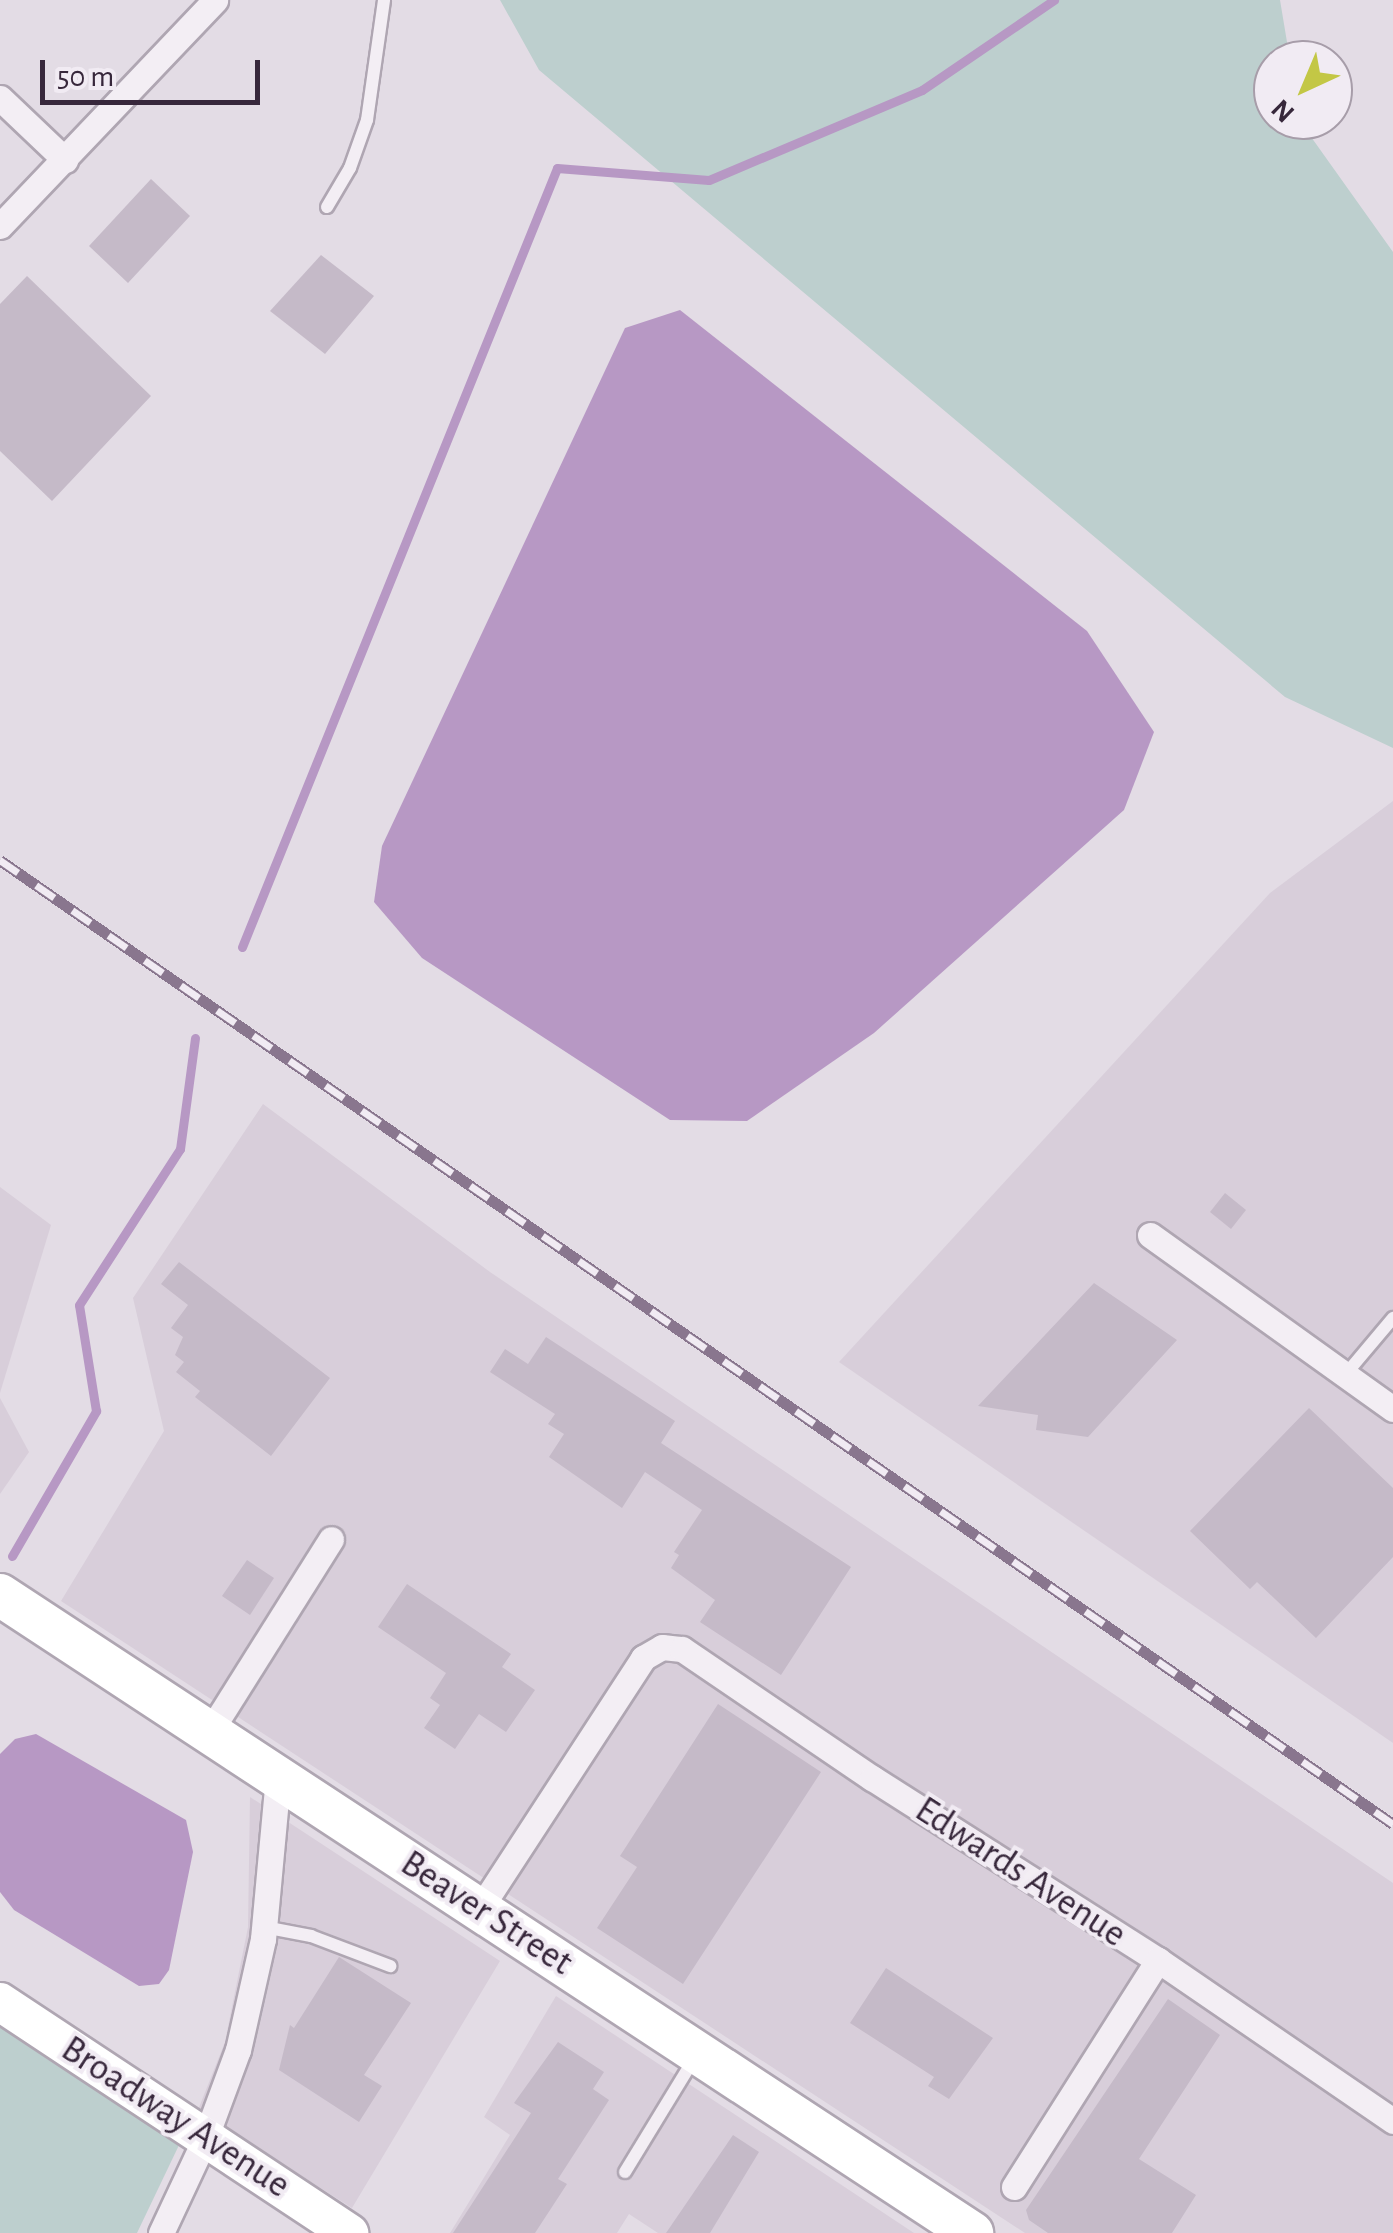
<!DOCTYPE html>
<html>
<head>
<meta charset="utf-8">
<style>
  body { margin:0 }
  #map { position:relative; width:1393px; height:2233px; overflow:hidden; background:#e3dce5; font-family:"Alegreya Sans",sans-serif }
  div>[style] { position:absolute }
  .built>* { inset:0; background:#d8ceda }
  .green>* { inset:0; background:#bdcfce }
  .water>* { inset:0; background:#b798c4 }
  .stream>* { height:9px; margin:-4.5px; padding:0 4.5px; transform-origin:4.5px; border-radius:4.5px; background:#b798c4 }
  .building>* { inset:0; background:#c5bac8 }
  .roads { filter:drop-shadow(2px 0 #afa6b2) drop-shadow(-2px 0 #afa6b2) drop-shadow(0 2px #afa6b2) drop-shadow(0 -2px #afa6b2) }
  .lane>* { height:12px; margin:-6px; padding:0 6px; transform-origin:6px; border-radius:6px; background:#f3eef4 }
  .street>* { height:25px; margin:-12.5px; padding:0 12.5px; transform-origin:12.5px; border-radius:12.5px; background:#f3eef4 }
  .secondary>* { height:38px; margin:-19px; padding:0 19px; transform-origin:19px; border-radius:19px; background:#fff }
  .primary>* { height:42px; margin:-21px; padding:0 21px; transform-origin:21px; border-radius:21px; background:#fff }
  .rail>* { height:11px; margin-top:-5.5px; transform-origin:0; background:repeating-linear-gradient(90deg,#f1ebf3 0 22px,#89768e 0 44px); box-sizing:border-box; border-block:2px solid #89768e }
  span { translate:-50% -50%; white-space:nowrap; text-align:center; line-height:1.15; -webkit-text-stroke:8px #f1ebf3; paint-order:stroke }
  .street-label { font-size:38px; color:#37273b }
  .north { position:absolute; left:1253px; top:40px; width:100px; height:100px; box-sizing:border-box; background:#f1ebf3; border:2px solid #a79da9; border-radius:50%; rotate:224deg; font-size:28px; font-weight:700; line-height:40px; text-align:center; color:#37273b }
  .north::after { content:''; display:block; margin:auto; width:35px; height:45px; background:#c3c745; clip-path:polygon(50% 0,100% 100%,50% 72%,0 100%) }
  .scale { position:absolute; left:40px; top:60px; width:220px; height:45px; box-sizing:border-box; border:5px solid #37273b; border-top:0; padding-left:12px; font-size:30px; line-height:35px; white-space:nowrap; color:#37273b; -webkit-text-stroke:8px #f1ebf3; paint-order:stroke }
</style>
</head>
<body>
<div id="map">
  <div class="built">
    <i style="clip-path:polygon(1393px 801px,1393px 1743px,839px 1362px,1270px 893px)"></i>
    <i style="clip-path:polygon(263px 1104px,490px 1272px,1393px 1883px,1393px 2233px,1025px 2233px,61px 1601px,164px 1431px,133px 1298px)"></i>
    <i style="clip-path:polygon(0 1187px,51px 1225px,0 1393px)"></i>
    <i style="clip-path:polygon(0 1398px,29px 1452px,0 1494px)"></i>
    <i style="clip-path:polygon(250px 1797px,500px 1961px,352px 2208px,198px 2110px,225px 2042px,248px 1927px)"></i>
    <i style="clip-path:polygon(556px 1996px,914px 2233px,658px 2233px,629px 2214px,617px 2233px,450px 2233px,510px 2135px,484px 2117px)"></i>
  </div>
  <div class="green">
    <i style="clip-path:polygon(500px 0,1280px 0,1290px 60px,1273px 60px,1273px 120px,1299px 120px,1393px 252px,1393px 748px,1285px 697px,539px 70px)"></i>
    <i style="clip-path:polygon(0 2022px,180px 2143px,137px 2233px,0 2233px)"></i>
  </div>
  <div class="water">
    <i style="clip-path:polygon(680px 310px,1087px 631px,1154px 732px,1124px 810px,874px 1033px,747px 1121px,670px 1120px,422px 958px,374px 902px,382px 846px,625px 328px)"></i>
    <i style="clip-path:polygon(36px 1734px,186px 1820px,193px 1852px,169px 1970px,159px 1984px,139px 1986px,14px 1910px,0 1892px,0 1754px,15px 1739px)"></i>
  </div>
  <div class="stream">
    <i style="left:242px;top:947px;width:840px;rotate:-67.98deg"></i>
    <i style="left:557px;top:168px;width:152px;rotate:4.5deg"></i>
    <i style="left:709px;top:180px;width:231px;rotate:-22.9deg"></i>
    <i style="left:922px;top:90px;width:160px;rotate:-34.3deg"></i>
    <i style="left:12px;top:1556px;width:168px;rotate:-59.9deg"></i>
    <i style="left:96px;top:1411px;width:107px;rotate:-99.1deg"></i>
    <i style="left:79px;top:1305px;width:186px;rotate:-57.1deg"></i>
    <i style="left:180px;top:1149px;width:112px;rotate:-82.3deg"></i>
  </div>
  <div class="building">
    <i style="clip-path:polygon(151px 179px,190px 216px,128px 283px,89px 246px)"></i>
    <i style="clip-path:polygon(321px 255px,374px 296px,325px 354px,270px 311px)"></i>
    <i style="clip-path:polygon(27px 276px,151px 396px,52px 501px,0 451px,0 304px)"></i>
    <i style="clip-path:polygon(1225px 1193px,1246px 1210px,1231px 1229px,1210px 1212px)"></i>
    <i style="clip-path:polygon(179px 1262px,330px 1378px,271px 1456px,195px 1397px,200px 1391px,176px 1372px,184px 1362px,175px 1355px,183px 1337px,171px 1328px,188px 1305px,161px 1284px)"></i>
    <i style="clip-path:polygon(1094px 1283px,1177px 1340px,1088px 1437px,1036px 1430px,1038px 1415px,978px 1406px)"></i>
    <i style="clip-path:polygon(546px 1337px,675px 1421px,661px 1443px,851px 1567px,781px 1675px,700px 1622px,715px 1600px,671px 1568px,679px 1555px,674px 1552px,702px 1510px,645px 1472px,622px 1508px,549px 1457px,564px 1434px,548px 1424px,555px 1414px,490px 1372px,505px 1349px,528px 1364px)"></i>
    <i style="clip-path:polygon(1309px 1408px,1393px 1488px,1393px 1557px,1316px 1638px,1257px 1582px,1250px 1589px,1190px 1531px)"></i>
    <i style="clip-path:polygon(247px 1560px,274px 1578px,250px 1615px,222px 1596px)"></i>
    <i style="clip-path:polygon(407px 1584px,511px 1654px,502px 1667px,535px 1690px,506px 1732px,479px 1714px,455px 1749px,424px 1728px,440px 1705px,430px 1698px,446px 1673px,378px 1627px)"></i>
    <i style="clip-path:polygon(718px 1704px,821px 1772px,683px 1984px,597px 1928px,637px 1867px,620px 1856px)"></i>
    <i style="clip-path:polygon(339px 1957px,411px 2003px,364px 2075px,382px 2086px,359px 2122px,279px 2070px,290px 2025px,294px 2028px)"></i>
    <i style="clip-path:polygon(886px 1968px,993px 2038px,949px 2099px,928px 2086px,934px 2077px,850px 2023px)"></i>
    <i style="clip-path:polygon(1168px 1999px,1220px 2035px,1139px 2159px,1196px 2195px,1172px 2233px,1048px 2233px,1029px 2220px,1026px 2210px)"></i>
    <i style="clip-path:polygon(558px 2042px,604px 2072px,593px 2089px,609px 2100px,558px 2179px,567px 2184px,535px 2233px,453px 2233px,531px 2113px,514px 2103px)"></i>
    <i style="clip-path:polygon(733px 2135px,759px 2152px,710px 2233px,666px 2233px)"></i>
  </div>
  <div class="roads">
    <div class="lane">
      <i style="left:327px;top:207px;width:45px;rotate:-59.5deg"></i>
      <i style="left:350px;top:168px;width:51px;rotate:-70.5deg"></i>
      <i style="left:367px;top:120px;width:121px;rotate:-81.9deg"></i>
      <i style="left:1345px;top:1375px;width:75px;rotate:-49.9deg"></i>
      <i style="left:264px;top:1927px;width:48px;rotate:10.8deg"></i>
      <i style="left:311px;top:1936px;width:85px;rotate:20.8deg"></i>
      <i style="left:625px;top:2172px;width:132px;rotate:-58.6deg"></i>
    </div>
    <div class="street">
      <i style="left:0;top:98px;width:90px;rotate:43.6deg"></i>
      <i style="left:0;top:226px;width:312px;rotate:-46.4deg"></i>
      <i style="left:1150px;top:1235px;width:299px;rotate:35.6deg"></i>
      <i style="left:209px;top:1733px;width:229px;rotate:-57.8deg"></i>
      <i style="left:479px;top:1910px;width:301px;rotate:-56.9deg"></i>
      <i style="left:643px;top:1658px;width:22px;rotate:-30deg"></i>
      <i style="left:662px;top:1647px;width:20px;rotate:6deg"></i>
      <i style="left:682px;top:1649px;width:230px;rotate:34.2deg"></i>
      <i style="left:872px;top:1778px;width:339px;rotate:32.5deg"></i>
      <i style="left:1158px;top:1960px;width:285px;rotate:34.4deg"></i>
      <i style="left:1014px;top:2187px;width:269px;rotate:-57.6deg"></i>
      <i style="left:161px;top:2233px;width:104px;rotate:-64.9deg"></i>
      <i style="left:205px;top:2139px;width:95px;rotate:-69.7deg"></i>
      <i style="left:238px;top:2050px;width:114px;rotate:-77.3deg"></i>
      <i style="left:263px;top:1939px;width:163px;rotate:-84.7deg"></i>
    </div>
    <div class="secondary">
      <i style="left:0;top:2002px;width:419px;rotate:33.5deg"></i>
    </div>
    <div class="primary">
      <i style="left:0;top:1595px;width:1163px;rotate:33.28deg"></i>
    </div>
  </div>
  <div class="rail">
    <i style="left:0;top:860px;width:1694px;rotate:34.68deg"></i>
  </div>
  <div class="street-label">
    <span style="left:1020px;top:1873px;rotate:33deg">Edwards Avenue</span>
    <span style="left:486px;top:1914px;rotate:33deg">Beaver Street</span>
    <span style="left:175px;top:2118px;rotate:33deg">Broadway Avenue</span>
  </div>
  <div class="north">N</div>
  <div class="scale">50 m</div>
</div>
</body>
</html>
